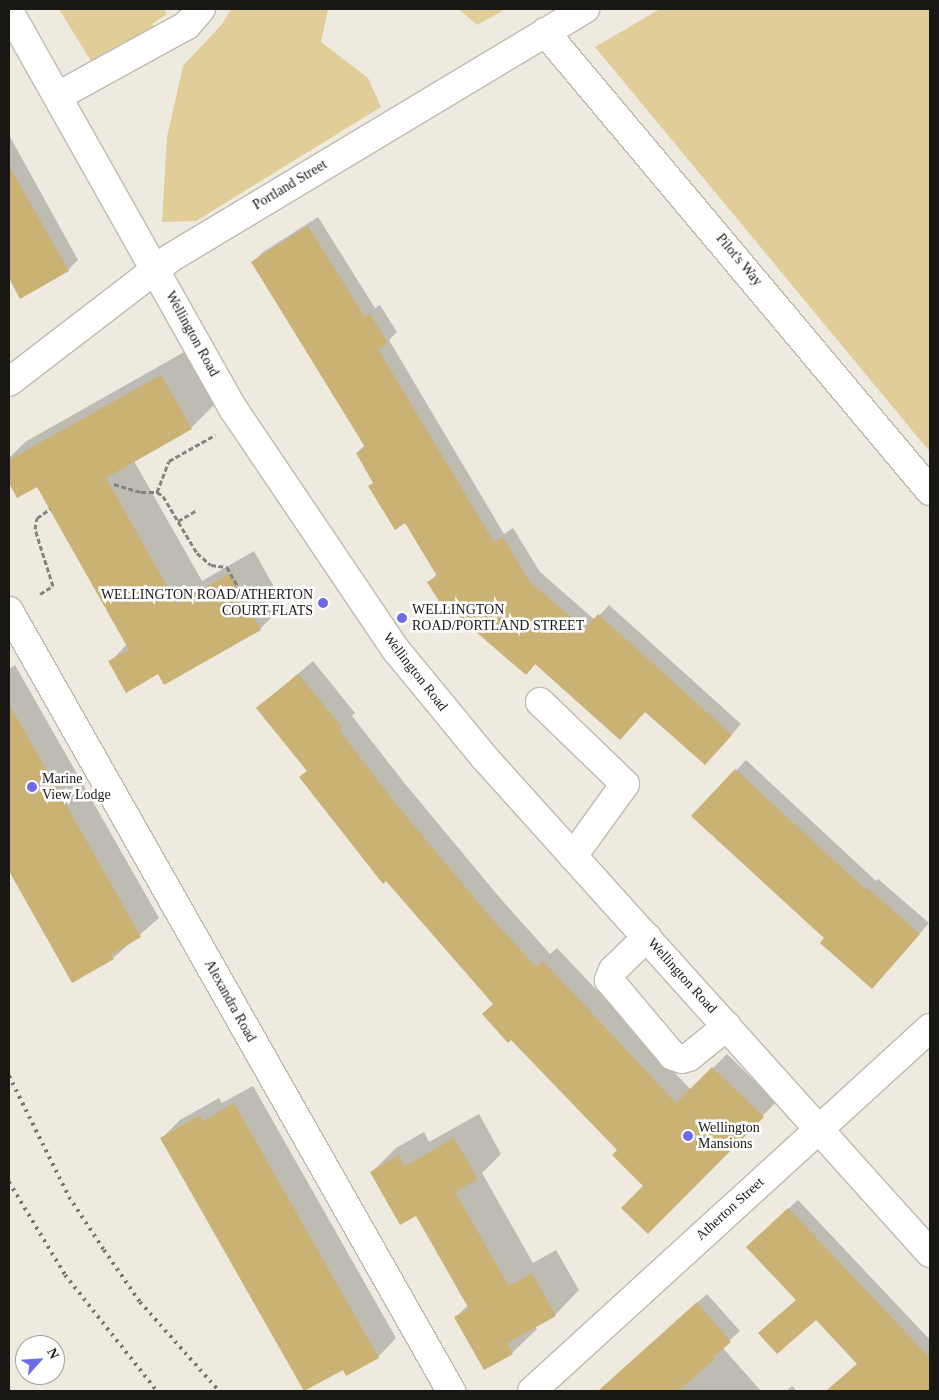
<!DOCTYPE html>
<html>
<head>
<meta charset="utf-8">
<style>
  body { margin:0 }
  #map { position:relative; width:939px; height:1400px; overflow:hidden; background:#eeeae0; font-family:"Times New Roman",serif }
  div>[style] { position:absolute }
  .green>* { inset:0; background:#e1cd98 }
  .shadow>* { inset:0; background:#0003 }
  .building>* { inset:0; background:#cab275 }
  .path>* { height:3px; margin-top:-1.5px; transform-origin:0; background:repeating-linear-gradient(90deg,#86837c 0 5px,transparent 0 7.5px) }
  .roads { filter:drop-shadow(1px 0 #bfbbb1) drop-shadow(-1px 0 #bfbbb1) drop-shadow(0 1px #bfbbb1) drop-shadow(0 -1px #bfbbb1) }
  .minor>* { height:28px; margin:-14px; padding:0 14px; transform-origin:14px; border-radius:14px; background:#fff }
  .rail>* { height:4px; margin-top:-2px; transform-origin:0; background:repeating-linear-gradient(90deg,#77756e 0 2.5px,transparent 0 7.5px) }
  .dots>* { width:14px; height:14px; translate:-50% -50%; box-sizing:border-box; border:2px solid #fff; border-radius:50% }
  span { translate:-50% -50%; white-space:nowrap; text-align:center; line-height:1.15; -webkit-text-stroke:5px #fff; paint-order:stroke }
  .street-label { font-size:14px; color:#181713 }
  .poi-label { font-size:14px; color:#181713 }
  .right { translate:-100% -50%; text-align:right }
  .left { translate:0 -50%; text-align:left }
  .frame { position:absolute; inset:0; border:10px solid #181713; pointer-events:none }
  .north { position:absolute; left:15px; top:1335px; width:50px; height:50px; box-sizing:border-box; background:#fff; border:1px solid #a3a2a1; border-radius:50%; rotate:64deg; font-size:14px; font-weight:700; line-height:20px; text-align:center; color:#181713 }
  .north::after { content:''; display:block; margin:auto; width:18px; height:22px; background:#6b6ce6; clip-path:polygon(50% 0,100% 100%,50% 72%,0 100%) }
</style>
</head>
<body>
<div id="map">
  <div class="green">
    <i style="clip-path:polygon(59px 9px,164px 9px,167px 14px,152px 24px,155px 30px,94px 66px)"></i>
    <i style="clip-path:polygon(231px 9px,328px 9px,321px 42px,368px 78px,381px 107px,196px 221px,162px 222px,167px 137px,183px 66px,222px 24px)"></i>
    <i style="clip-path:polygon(459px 9px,506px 9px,477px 25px)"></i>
    <i style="clip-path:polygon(660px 9px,930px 9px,930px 452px,595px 47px)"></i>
  </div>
  <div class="shadow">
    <i style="clip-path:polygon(9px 135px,78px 260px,68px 270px,21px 297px,9px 275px)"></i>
    <i style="clip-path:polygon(318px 217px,375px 308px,380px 305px,397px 332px,389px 340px,504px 534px,513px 528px,540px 572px,595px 620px,609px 605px,741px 724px,715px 754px,646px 710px,536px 663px,526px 673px,429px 582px,437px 574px,406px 522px,374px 482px,357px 453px,365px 445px,253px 262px,263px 252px)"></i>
    <i style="clip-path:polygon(186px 351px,215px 404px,191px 428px,134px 461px,202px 581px,254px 551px,284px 605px,260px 629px,159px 672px,110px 662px,127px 644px,37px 485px,17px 496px,9px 481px,9px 458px,25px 442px)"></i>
    <i style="clip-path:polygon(313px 661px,355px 713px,352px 716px,406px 785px,500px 898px,550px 954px,557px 948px,691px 1090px,727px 1054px,776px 1102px,648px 1232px,645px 1186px,619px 1150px,511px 1038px,494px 1004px,301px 777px,308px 770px,258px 708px)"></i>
    <i style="clip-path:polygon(15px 665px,159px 918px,113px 958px,73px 981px,9px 868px,9px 669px)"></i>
    <i style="clip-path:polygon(746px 760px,876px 881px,878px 879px,929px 923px,882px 977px,826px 938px,693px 816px)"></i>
    <i style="clip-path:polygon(253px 1086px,396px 1338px,378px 1357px,162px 1138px,180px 1120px,219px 1098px,222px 1103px)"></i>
    <i style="clip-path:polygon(479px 1114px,501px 1154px,482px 1173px,533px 1263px,556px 1250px,579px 1290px,555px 1315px,535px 1326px,537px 1329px,512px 1353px,484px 1369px,456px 1317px,468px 1305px,417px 1214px,372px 1172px,396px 1148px,424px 1132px,429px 1142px)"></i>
    <i style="clip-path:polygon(798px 1200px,930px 1340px,930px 1391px,880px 1391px,874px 1385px,866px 1391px,827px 1391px,858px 1363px,797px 1299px,757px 1238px)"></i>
    <i style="clip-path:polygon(707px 1294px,740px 1331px,722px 1347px,761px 1391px,599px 1391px)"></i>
    <i style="clip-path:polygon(792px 1386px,797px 1391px,786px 1391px)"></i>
  </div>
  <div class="building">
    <i style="clip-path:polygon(9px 166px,69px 271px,20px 299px,9px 278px)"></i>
    <i style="clip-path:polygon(308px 226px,365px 317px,370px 314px,388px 343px,378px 349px,494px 542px,503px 537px,530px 582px,585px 629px,598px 614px,732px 735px,705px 765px,645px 712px,620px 740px,535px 664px,526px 675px,447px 607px,444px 609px,427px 582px,437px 576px,405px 523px,395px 530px,368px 486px,373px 483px,356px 453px,365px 447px,251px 262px)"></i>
    <i style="clip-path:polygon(161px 375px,192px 429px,106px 478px,177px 604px,229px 574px,261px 630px,164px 685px,158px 674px,126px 693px,108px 661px,129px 650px,37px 487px,17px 498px,9px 483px,9px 460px)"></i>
    <i style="clip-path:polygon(298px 674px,342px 727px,339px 730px,392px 799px,486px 912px,536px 967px,543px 961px,676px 1103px,712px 1067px,764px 1117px,648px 1234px,621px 1208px,643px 1186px,612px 1155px,617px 1150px,511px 1040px,508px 1043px,482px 1014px,493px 1004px,386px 881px,383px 884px,299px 777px,307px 771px,256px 708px)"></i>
    <i style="clip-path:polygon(9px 704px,141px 937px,111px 955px,114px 959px,72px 983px,9px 871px)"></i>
    <i style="clip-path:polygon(735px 769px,866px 890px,867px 888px,920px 934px,872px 989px,820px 943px,824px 938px,691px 816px)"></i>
    <i style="clip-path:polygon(234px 1103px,379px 1358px,346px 1376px,343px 1370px,304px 1391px,160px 1138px,200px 1115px,203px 1121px)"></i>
    <i style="clip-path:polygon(454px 1138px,478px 1179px,455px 1192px,509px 1286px,532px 1273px,556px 1316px,507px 1343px,513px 1354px,484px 1370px,454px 1317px,469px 1309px,416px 1216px,400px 1225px,370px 1172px,399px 1155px,405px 1166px)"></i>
    <i style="clip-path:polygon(788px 1208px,930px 1358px,930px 1391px,826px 1391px,857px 1364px,816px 1320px,777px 1354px,758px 1333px,796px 1300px,746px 1247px)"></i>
    <i style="clip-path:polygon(697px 1302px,731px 1342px,713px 1357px,715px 1359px,678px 1391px,598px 1391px)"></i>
  </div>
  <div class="path">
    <i style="left:114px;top:484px;width:28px;rotate:17deg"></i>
    <i style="left:141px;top:492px;width:16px"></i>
    <i style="left:157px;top:492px;width:7px;rotate:34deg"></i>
    <i style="left:163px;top:496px;width:66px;rotate:59.2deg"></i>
    <i style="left:197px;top:553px;width:18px;rotate:41deg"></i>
    <i style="left:211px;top:565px;width:16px;rotate:7deg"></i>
    <i style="left:227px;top:567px;width:31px;rotate:61deg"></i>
    <i style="left:242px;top:594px;width:4px;rotate:-27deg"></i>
    <i style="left:157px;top:492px;width:33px;rotate:-69deg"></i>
    <i style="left:169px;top:461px;width:53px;rotate:-29.5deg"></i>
    <i style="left:178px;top:521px;width:22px;rotate:-30deg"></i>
    <i style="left:40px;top:594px;width:15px;rotate:-32deg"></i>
    <i style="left:53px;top:586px;width:60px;rotate:-107.5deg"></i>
    <i style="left:35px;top:529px;width:11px;rotate:-80deg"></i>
    <i style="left:37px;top:518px;width:16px;rotate:-35deg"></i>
  </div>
  <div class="roads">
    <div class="minor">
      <i style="left:9px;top:11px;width:458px;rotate:60.6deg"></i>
      <i style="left:234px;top:410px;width:290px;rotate:56deg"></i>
      <i style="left:396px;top:650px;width:139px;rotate:50.6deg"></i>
      <i style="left:484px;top:757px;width:667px;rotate:48.04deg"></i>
      <i style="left:545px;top:32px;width:599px;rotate:50.01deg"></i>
      <i style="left:58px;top:96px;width:147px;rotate:-28.8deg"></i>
      <i style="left:187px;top:25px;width:21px;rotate:-49deg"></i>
      <i style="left:9px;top:382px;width:205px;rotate:-37.5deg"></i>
      <i style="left:172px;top:257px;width:482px;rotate:-31deg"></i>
      <i style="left:9px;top:611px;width:897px;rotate:60.46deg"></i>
      <i style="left:540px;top:702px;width:118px;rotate:44deg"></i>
      <i style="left:625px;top:784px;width:89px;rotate:125.8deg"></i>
      <i style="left:647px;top:937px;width:47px;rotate:135.9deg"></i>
      <i style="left:613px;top:970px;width:11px;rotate:112deg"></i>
      <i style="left:609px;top:980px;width:99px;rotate:49.9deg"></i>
      <i style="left:673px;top:1056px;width:9px;rotate:18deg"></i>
      <i style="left:682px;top:1059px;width:7px;rotate:-16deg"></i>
      <i style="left:689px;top:1057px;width:49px;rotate:-39.2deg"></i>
      <i style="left:532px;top:1391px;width:539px;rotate:-42.37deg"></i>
    </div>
  </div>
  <div class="rail">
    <i style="left:9px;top:1076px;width:135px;rotate:63.6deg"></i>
    <i style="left:69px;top:1197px;width:64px;rotate:56.6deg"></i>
    <i style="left:104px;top:1250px;width:63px;rotate:55.3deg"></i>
    <i style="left:140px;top:1302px;width:119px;rotate:48.4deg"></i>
    <i style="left:9px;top:1182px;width:109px;rotate:58.9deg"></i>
    <i style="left:65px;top:1275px;width:148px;rotate:51.6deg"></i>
  </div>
  <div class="dots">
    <i style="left:323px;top:603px;background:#6b6ce6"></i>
    <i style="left:402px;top:618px;background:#6b6ce6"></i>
    <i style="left:32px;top:787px;background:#6b6ce6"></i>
    <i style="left:688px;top:1136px;background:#6b6ce6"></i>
  </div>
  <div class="street-label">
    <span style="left:290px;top:185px;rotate:-31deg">Portland Street</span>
    <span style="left:739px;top:260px;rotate:50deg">Pilot's Way</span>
    <span style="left:192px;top:334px;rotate:61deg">Wellington Road</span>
    <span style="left:415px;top:672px;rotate:52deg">Wellington Road</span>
    <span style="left:682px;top:976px;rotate:48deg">Wellington Road</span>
    <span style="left:230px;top:1001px;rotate:61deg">Alexandra Road</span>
    <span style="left:730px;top:1209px;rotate:-42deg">Atherton Street</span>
  </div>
  <div class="poi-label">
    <span class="right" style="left:313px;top:603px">WELLINGTON ROAD/ATHERTON<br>COURT FLATS</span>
    <span class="left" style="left:412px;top:618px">WELLINGTON<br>ROAD/PORTLAND STREET</span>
    <span class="left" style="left:42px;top:787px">Marine<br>View Lodge</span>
    <span class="left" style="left:698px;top:1136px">Wellington<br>Mansions</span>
  </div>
  <div class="frame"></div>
  <div class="north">N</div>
</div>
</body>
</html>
